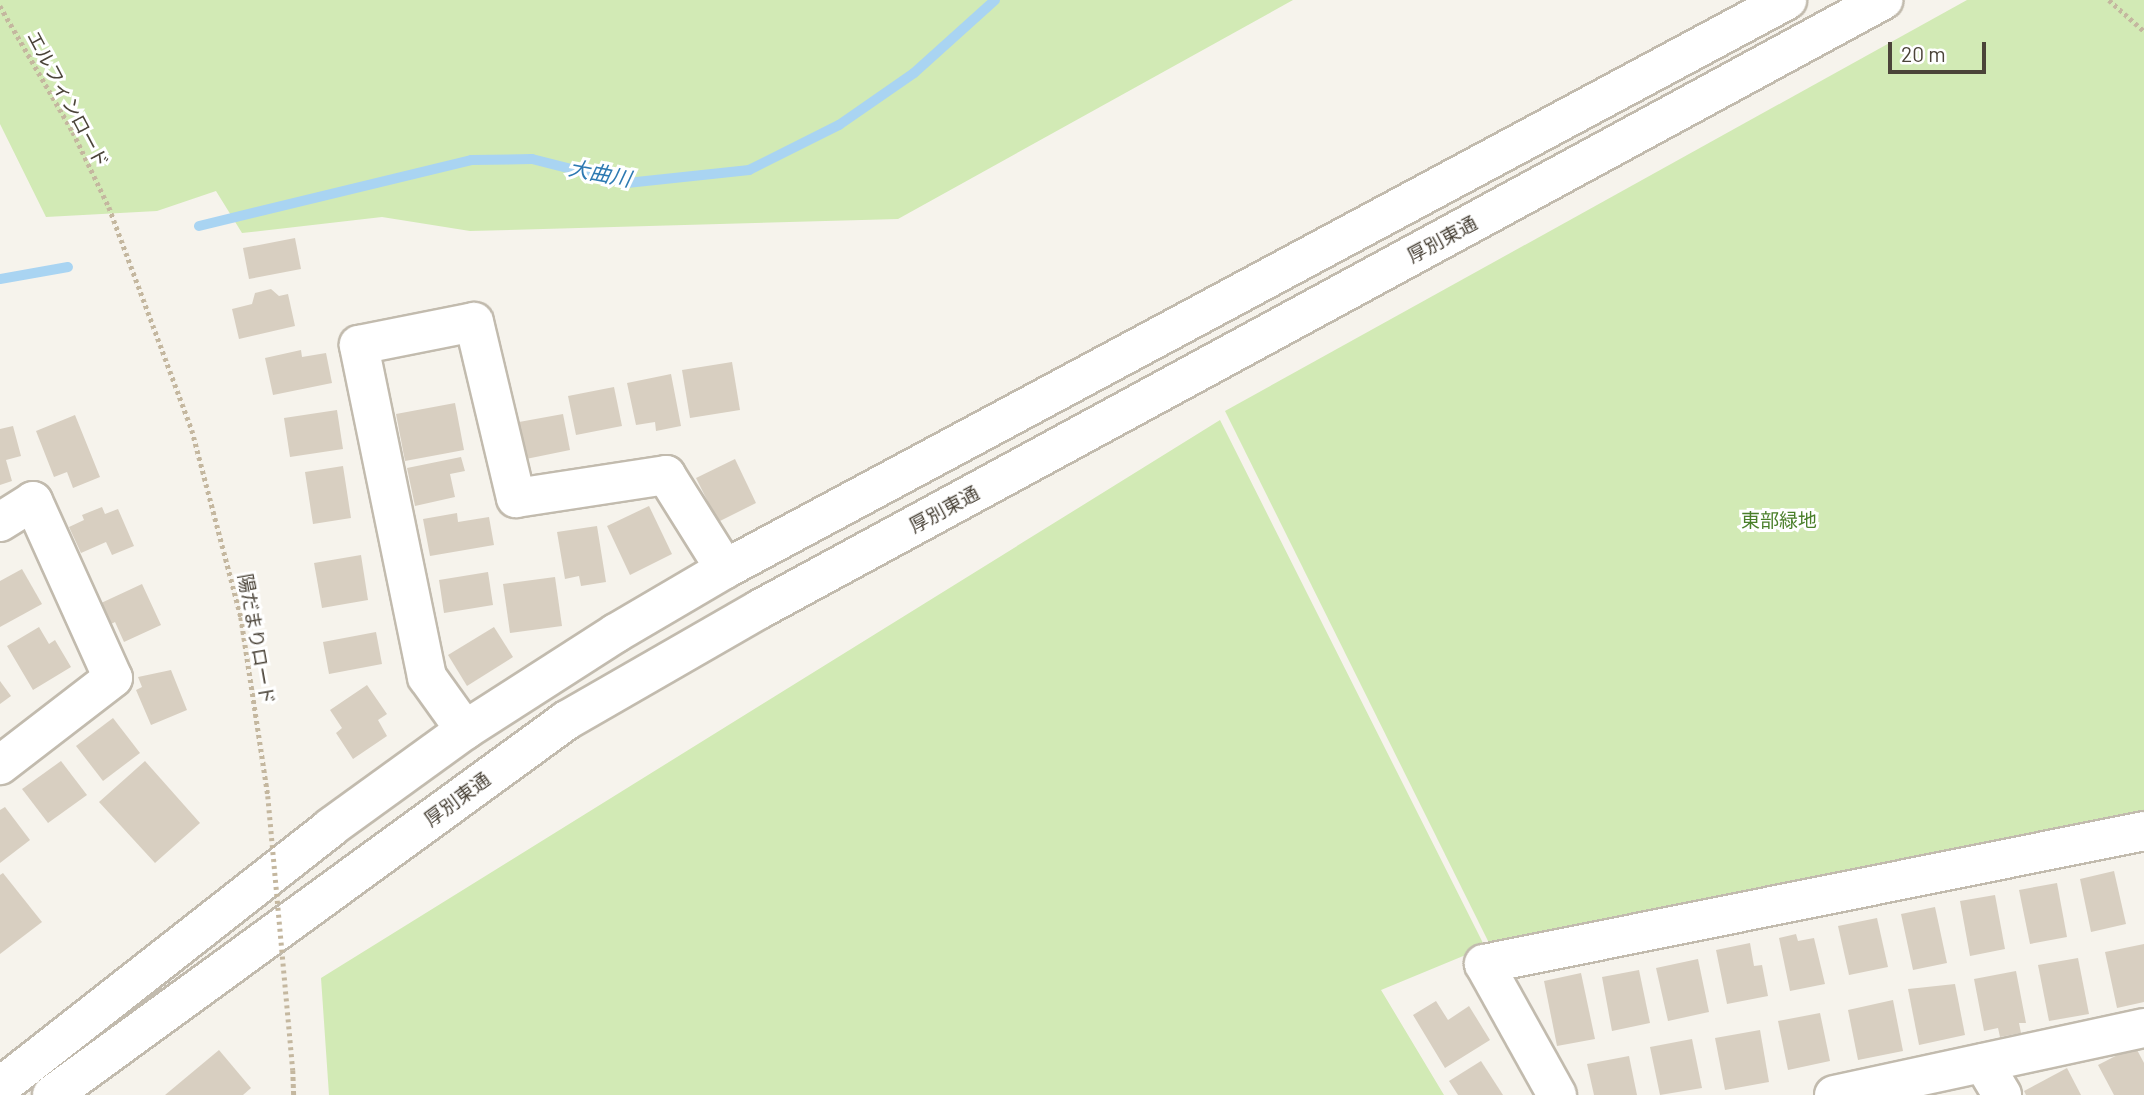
<!DOCTYPE html>
<html>
<head>
<meta charset="utf-8">
<style>
  body { margin:0 }
  #map { position:relative; width:2144px; height:1095px; overflow:hidden; background:#f6f3ec; font-family:Barlow,"Noto Sans JP",sans-serif }
  div>[style] { position:absolute }
  .green>* { inset:0; background:#d2eab5 }
  .stream>* { height:10px; margin:-5px; padding:0 5px; transform-origin:5px; border-radius:5px; background:#a9d4f2 }
  .building>* { inset:0; background:#d8cfc1 }
  .path>* { height:4.5px; margin-top:-2.25px; transform-origin:0; background:repeating-linear-gradient(90deg,#c4b79f 0 3.5px,transparent 0 7px) }
  .roads { filter:drop-shadow(2px 0 #c2bbae) drop-shadow(-2px 0 #c2bbae) drop-shadow(0 2px #c2bbae) drop-shadow(0 -2px #c2bbae) }
  .minor>* { height:38px; margin:-19px; padding:0 19px; transform-origin:19px; border-radius:19px; background:#fff }
  .path-bridge>* { height:4.5px; margin-top:-2.25px; transform-origin:0; background:repeating-linear-gradient(90deg,#c4b79f 0 3.5px,transparent 0 7px) }
  span { translate:-50% -50%; white-space:nowrap; text-align:center; line-height:1.15; -webkit-text-stroke:6px #fff; paint-order:stroke }
  .street-label { font-size:19px; color:#4b4439 }
  .park-label { font-size:19px; color:#4a7f2a }
  .water-label { font-size:21px; color:#2e7ab2; font-style:italic }
  .scale { position:absolute; left:1888px; top:42px; width:98px; height:32px; box-sizing:border-box; border:4px solid #4b4439; border-top:0; padding-left:9px; font-size:21px; line-height:24px; white-space:nowrap; color:#4b4439; -webkit-text-stroke:5px #fff; paint-order:stroke }
</style>
</head>
<body>
<div id="map">
  <div class="green">
    <i style="clip-path:polygon(0 0,1293px 0,898px 219px,470px 231px,382px 217px,242px 233px,216px 191px,157px 211px,46px 217px,0 124px)"></i>
    <i style="clip-path:polygon(1967px 0,2144px 0,2144px 818px,1491px 947px,1225px 411px)"></i>
    <i style="clip-path:polygon(1220px 420px,1485px 947px,1381px 990px,1444px 1095px,329px 1095px,321px 978px)"></i>
  </div>
  <div class="stream">
    <i style="left:199px;top:226px;width:280px;rotate:-13.6deg"></i>
    <i style="left:471px;top:160px;width:61px;rotate:-0.9deg"></i>
    <i style="left:532px;top:159px;width:98px;rotate:14.2deg"></i>
    <i style="left:627px;top:183px;width:123px;rotate:-6.1deg"></i>
    <i style="left:749px;top:170px;width:101px;rotate:-26.6deg"></i>
    <i style="left:839px;top:125px;width:91px;rotate:-34.7deg"></i>
    <i style="left:914px;top:73px;width:109px;rotate:-42deg"></i>
    <i style="left:0;top:279px;width:69px;rotate:-10deg"></i>
  </div>
  <div class="building">
    <i style="clip-path:polygon(295px 238px,301px 269px,249px 279px,243px 248px)"></i>
    <i style="clip-path:polygon(271px 289px,279px 296px,288px 294px,295px 326px,239px 339px,232px 309px,252px 304px,255px 293px)"></i>
    <i style="clip-path:polygon(301px 350px,302px 357px,326px 353px,332px 383px,273px 395px,265px 358px)"></i>
    <i style="clip-path:polygon(732px 362px,740px 410px,690px 418px,682px 370px)"></i>
    <i style="clip-path:polygon(671px 374px,681px 426px,656px 431px,655px 422px,636px 425px,627px 383px)"></i>
    <i style="clip-path:polygon(614px 387px,622px 426px,576px 435px,568px 396px)"></i>
    <i style="clip-path:polygon(455px 403px,464px 450px,405px 461px,396px 414px)"></i>
    <i style="clip-path:polygon(337px 410px,343px 449px,290px 457px,284px 418px)"></i>
    <i style="clip-path:polygon(563px 414px,570px 450px,526px 459px,519px 422px)"></i>
    <i style="clip-path:polygon(75px 415px,100px 477px,73px 488px,67px 472px,54px 477px,36px 431px)"></i>
    <i style="clip-path:polygon(13px 426px,21px 456px,6px 460px,12px 481px,0 485px,0 429px)"></i>
    <i style="clip-path:polygon(461px 457px,465px 471px,450px 474px,455px 497px,415px 506px,407px 468px)"></i>
    <i style="clip-path:polygon(735px 459px,756px 503px,718px 522px,696px 478px)"></i>
    <i style="clip-path:polygon(343px 466px,351px 518px,313px 524px,305px 472px)"></i>
    <i style="clip-path:polygon(649px 506px,672px 554px,630px 575px,607px 526px)"></i>
    <i style="clip-path:polygon(102px 507px,105px 514px,118px 509px,134px 546px,112px 555px,106px 542px,81px 553px,69px 527px,84px 520px,82px 515px)"></i>
    <i style="clip-path:polygon(457px 513px,458px 522px,489px 517px,494px 545px,430px 556px,423px 519px)"></i>
    <i style="clip-path:polygon(597px 526px,606px 582px,581px 586px,579px 576px,565px 579px,557px 532px)"></i>
    <i style="clip-path:polygon(361px 555px,368px 600px,322px 608px,314px 563px)"></i>
    <i style="clip-path:polygon(22px 569px,42px 604px,0 627px,0 581px)"></i>
    <i style="clip-path:polygon(488px 572px,493px 605px,444px 613px,439px 580px)"></i>
    <i style="clip-path:polygon(555px 577px,562px 626px,510px 633px,503px 584px)"></i>
    <i style="clip-path:polygon(142px 584px,161px 625px,124px 642px,115px 622px,109px 625px,99px 604px)"></i>
    <i style="clip-path:polygon(39px 627px,49px 644px,55px 640px,71px 667px,33px 690px,7px 646px)"></i>
    <i style="clip-path:polygon(494px 627px,513px 657px,467px 686px,448px 655px)"></i>
    <i style="clip-path:polygon(376px 632px,382px 664px,329px 674px,323px 642px)"></i>
    <i style="clip-path:polygon(171px 670px,187px 710px,151px 725px,136px 690px,142px 687px,138px 677px)"></i>
    <i style="clip-path:polygon(0 681px,11px 696px,0 704px)"></i>
    <i style="clip-path:polygon(367px 685px,387px 714px,378px 720px,387px 736px,353px 759px,336px 733px,342px 728px,330px 710px)"></i>
    <i style="clip-path:polygon(113px 718px,140px 753px,103px 781px,76px 746px)"></i>
    <i style="clip-path:polygon(61px 761px,87px 795px,48px 823px,22px 789px)"></i>
    <i style="clip-path:polygon(145px 761px,200px 823px,155px 863px,99px 802px)"></i>
    <i style="clip-path:polygon(5px 807px,30px 840px,0 863px,0 810px)"></i>
    <i style="clip-path:polygon(2114px 871px,2126px 924px,2091px 932px,2080px 879px)"></i>
    <i style="clip-path:polygon(3px 873px,42px 922px,0 954px,0 875px)"></i>
    <i style="clip-path:polygon(2057px 883px,2067px 937px,2030px 944px,2019px 890px)"></i>
    <i style="clip-path:polygon(1995px 895px,2005px 949px,1970px 956px,1960px 901px)"></i>
    <i style="clip-path:polygon(1935px 907px,1947px 963px,1913px 970px,1901px 914px)"></i>
    <i style="clip-path:polygon(1877px 918px,1888px 967px,1849px 975px,1838px 926px)"></i>
    <i style="clip-path:polygon(1796px 934px,1798px 941px,1814px 938px,1825px 984px,1790px 991px,1779px 938px)"></i>
    <i style="clip-path:polygon(1750px 943px,1754px 966px,1762px 965px,1768px 996px,1727px 1004px,1716px 950px)"></i>
    <i style="clip-path:polygon(2144px 944px,2144px 1002px,2117px 1008px,2105px 952px)"></i>
    <i style="clip-path:polygon(2078px 958px,2089px 1014px,2049px 1021px,2038px 965px)"></i>
    <i style="clip-path:polygon(1698px 959px,1709px 1012px,1668px 1021px,1656px 968px)"></i>
    <i style="clip-path:polygon(1639px 970px,1650px 1023px,1612px 1031px,1602px 977px)"></i>
    <i style="clip-path:polygon(2016px 971px,2026px 1023px,2019px 1023px,2021px 1033px,2000px 1037px,1998px 1028px,1984px 1031px,1974px 979px)"></i>
    <i style="clip-path:polygon(1581px 973px,1595px 1039px,1557px 1046px,1544px 981px)"></i>
    <i style="clip-path:polygon(1955px 984px,1965px 1035px,1919px 1045px,1908px 989px)"></i>
    <i style="clip-path:polygon(1893px 1000px,1903px 1051px,1858px 1060px,1848px 1010px)"></i>
    <i style="clip-path:polygon(1436px 1001px,1448px 1020px,1469px 1006px,1490px 1040px,1445px 1068px,1413px 1015px)"></i>
    <i style="clip-path:polygon(1820px 1013px,1830px 1061px,1788px 1070px,1778px 1021px)"></i>
    <i style="clip-path:polygon(1760px 1030px,1769px 1082px,1725px 1090px,1715px 1038px)"></i>
    <i style="clip-path:polygon(1692px 1039px,1702px 1088px,1660px 1095px,1650px 1047px)"></i>
    <i style="clip-path:polygon(2135px 1046px,2144px 1063px,2144px 1095px,2114px 1095px,2098px 1065px)"></i>
    <i style="clip-path:polygon(219px 1050px,251px 1088px,243px 1095px,165px 1095px)"></i>
    <i style="clip-path:polygon(1629px 1056px,1637px 1095px,1594px 1095px,1587px 1064px)"></i>
    <i style="clip-path:polygon(1481px 1061px,1503px 1095px,1458px 1095px,1449px 1081px)"></i>
    <i style="clip-path:polygon(2067px 1068px,2081px 1095px,2026px 1095px,2024px 1091px)"></i>
  </div>
  <div class="path">
    <i style="left:2109px;top:0;width:47px;rotate:41.5deg"></i>
    <i style="left:0;top:6px;width:146px;rotate:59.9deg"></i>
    <i style="left:73px;top:132px;width:83px;rotate:64.4deg"></i>
    <i style="left:109px;top:207px;width:238px;rotate:69.6deg"></i>
    <i style="left:192px;top:430px;width:193px;rotate:75.3deg"></i>
    <i style="left:241px;top:617px;width:181px;rotate:81.4deg"></i>
    <i style="left:293px;top:1070px;width:25px;rotate:88deg"></i>
  </div>
  <div class="roads">
    <div class="minor">
      <i style="left:0;top:522px;width:39px;rotate:-32deg"></i>
      <i style="left:33px;top:501px;width:194px;rotate:65.7deg"></i>
      <i style="left:113px;top:678px;width:143px;rotate:142.4deg"></i>
      <i style="left:465px;top:730px;width:65px;rotate:-125.6deg"></i>
      <i style="left:427px;top:677px;width:339px;rotate:-101.6deg"></i>
      <i style="left:359px;top:345px;width:117px;rotate:-11.3deg"></i>
      <i style="left:474px;top:322px;width:181px;rotate:76.6deg"></i>
      <i style="left:516px;top:498px;width:152px;rotate:-8.7deg"></i>
      <i style="left:666px;top:475px;width:111px;rotate:57.9deg"></i>
      <i style="left:1983px;top:1063px;width:37px;rotate:59deg"></i>
      <i style="left:0;top:1087px;width:421px;rotate:-38.1deg"></i>
      <i style="left:331px;top:827px;width:165px;rotate:-35.9deg"></i>
      <i style="left:465px;top:730px;width:179px;rotate:-32.7deg"></i>
      <i style="left:616px;top:633px;width:126px;rotate:-30.4deg"></i>
      <i style="left:725px;top:569px;width:1205px;rotate:-28.18deg"></i>
      <i style="left:52px;top:1095px;width:637px;rotate:-36.06deg"></i>
      <i style="left:567px;top:720px;width:223px;rotate:-29.9deg"></i>
      <i style="left:760px;top:609px;width:1278px;rotate:-28.47deg"></i>
      <i style="left:1557px;top:1095px;width:150px;rotate:-119.1deg"></i>
      <i style="left:1484px;top:964px;width:673px;rotate:-11.39deg"></i>
      <i style="left:1834px;top:1095px;width:317px;rotate:-12.2deg"></i>
    </div>
  </div>
  <div class="path-bridge">
    <i style="left:268px;top:796px;width:275px;rotate:84.8deg"></i>
  </div>
  <div class="street-label">
    <span style="left:68px;top:99px;rotate:62deg">エルフィンロード</span>
    <span style="left:1442px;top:239px;rotate:-28deg">厚別東通</span>
    <span style="left:944px;top:509px;rotate:-28deg">厚別東通</span>
    <span style="left:257px;top:639px;rotate:80deg">陽だまりロード</span>
    <span style="left:457px;top:799px;rotate:-36deg">厚別東通</span>
  </div>
  <div class="park-label">
    <span style="left:1779px;top:520px">東部緑地</span>
  </div>
  <div class="water-label">
    <span style="left:600px;top:173px;rotate:11deg">大曲川</span>
  </div>
  <div class="scale">20 m</div>
</div>
</body>
</html>
